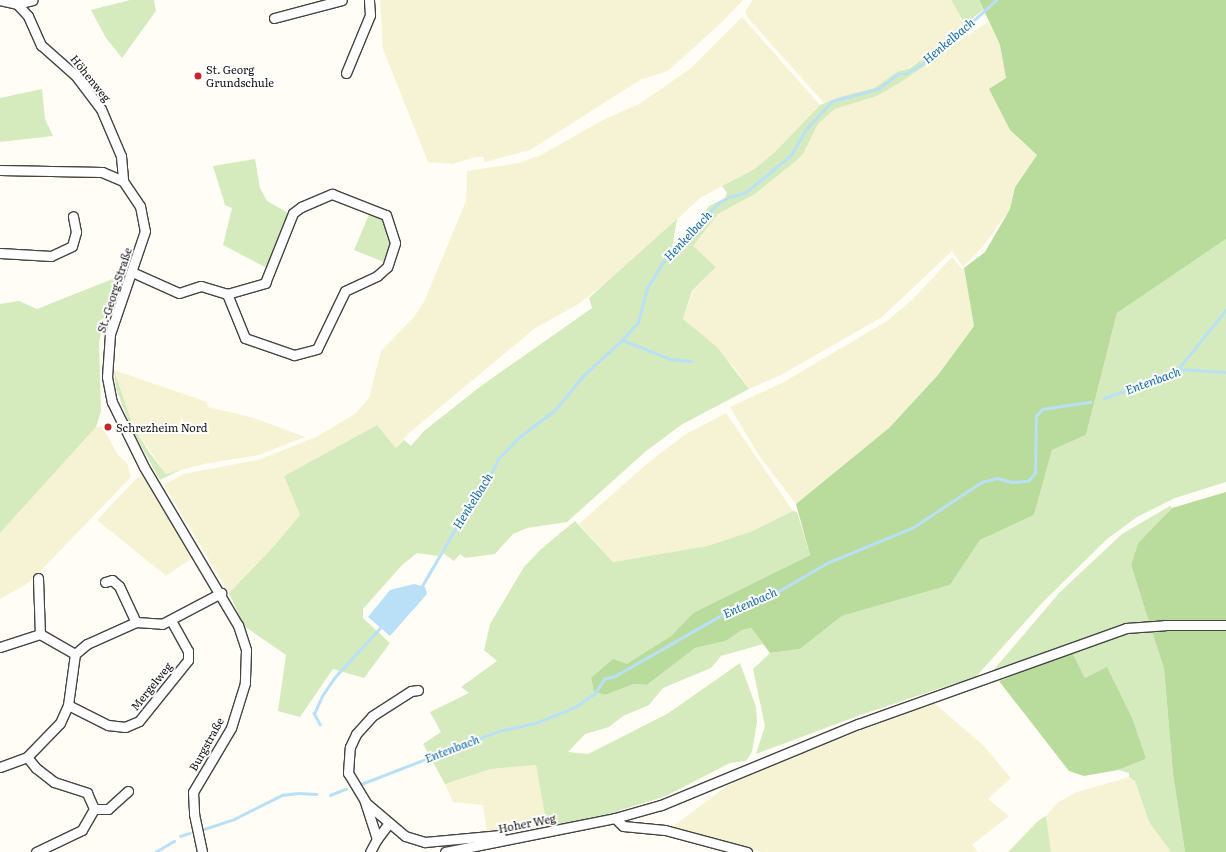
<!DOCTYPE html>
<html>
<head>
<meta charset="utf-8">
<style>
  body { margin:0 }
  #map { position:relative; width:1226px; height:852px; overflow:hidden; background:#fffdf5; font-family:Literata,serif }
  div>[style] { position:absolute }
  .farmland>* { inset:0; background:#f6f3d4 }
  .green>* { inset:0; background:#d5ebbd }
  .forest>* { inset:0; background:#b9dc9c }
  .water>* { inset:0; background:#b9e0f7 }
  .stream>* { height:2.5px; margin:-1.25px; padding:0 1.25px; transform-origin:1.25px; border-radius:1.25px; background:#b9e0f7 }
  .roads { filter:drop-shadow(1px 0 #444) drop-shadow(-1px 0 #444) drop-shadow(0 1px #444) drop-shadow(0 -1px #444) }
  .minor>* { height:9px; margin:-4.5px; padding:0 4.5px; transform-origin:4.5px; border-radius:4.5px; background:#fff }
  .dots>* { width:11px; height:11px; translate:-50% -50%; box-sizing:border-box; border:2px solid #fff; border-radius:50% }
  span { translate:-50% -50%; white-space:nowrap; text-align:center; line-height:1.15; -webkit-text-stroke:4px #fff; paint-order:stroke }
  .poi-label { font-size:11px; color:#111 }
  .left { translate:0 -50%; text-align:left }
  .street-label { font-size:11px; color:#111 }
  .water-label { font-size:12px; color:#1768a6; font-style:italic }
</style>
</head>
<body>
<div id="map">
  <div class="farmland">
    <i style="clip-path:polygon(380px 0,743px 0,723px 21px,668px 71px,640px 80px,530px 150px,485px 162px,483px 157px,476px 157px,452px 164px,428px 162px,383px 49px)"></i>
    <i style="clip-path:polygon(753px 0,951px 0,965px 24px,933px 53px,874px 88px,824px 103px,748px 18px,745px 11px)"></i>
    <i style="clip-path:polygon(742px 17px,820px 105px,774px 153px,753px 170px,700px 198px,624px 269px,580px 303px,534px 329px,409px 433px,396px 448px,377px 425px,284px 476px,300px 515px,275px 545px,229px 593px,164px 485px,183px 474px,258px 460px,316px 437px,355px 414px,369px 398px,381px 351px,414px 317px,424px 302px,466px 201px,467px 171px,519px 163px,541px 155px,601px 121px,641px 103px,691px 68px)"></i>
    <i style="clip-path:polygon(988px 22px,1000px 45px,1006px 78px,990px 89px,1010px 130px,1037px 155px,1015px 186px,1010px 209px,985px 244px,963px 267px,952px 251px,882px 317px,781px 375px,749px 389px,734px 367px,683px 319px,693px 291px,716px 267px,692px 246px,718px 214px,755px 194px,796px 161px,803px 154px,818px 124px,835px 109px,877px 96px)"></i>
    <i style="clip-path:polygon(952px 257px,962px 269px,964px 268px,974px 326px,938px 375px,889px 428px,796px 504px,760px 457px,730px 407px,784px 382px,887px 321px,912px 300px)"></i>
    <i style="clip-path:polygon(114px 370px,207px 402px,208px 407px,251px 417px,305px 437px,259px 455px,204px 464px,166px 474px,133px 426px)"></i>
    <i style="clip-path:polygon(726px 413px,793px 511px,750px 532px,707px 546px,613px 562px,579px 524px,649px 462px,686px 434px)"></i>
    <i style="clip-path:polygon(102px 426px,118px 455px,127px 463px,131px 477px,30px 582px,0 599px,0 533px,96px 427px)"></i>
    <i style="clip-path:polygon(142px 476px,194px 557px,166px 576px,97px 520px,137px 478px)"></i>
    <i style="clip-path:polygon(934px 703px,983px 745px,1011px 778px,988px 799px,1009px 816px,972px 845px,978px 852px,762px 852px,668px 830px,727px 786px,772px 764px)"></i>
    <i style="clip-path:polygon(536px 765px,547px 827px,520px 833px,514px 830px,487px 833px,483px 805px,453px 802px,445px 784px,491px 769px)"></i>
    <i style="clip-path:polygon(1129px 777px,1135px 781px,1149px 822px,1171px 852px,1051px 852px,1046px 816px,1058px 802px,1077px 792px)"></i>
  </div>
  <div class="green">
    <i style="clip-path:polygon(130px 0,154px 0,156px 11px,122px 58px,106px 38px,91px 10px)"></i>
    <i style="clip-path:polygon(951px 0,979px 0,983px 10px,965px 24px)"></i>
    <i style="clip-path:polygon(944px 43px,949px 49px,904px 80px,877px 96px,835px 109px,818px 124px,803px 154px,796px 161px,755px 194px,718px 214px,693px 246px,716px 267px,692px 291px,683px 319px,717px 347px,749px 389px,681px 425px,645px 452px,567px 522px,527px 528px,513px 534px,495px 554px,465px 558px,460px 554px,454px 561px,443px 553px,461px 519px,438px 556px,417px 553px,402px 565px,363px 609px,363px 618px,390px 643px,364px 678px,333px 669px,300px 717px,278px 711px,286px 655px,244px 626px,229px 593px,275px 545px,300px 515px,284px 476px,377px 425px,396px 448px,404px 440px,411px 446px,424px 431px,481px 386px,592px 308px,589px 298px,677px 219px,671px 254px,686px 240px,709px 206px,725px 198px,727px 193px,722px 186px,753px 170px,774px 153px,820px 105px,840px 97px,874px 88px,897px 72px,910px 68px)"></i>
    <i style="clip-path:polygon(42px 89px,45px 119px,53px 136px,0 142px,0 98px)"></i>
    <i style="clip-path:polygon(255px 159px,260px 188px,267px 201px,290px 214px,267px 268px,223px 245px,232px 208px,225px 205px,213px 166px)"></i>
    <i style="clip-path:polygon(370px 212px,384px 217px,392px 243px,384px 262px,354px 250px)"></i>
    <i style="clip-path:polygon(1226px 239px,1226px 482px,1175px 498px,1137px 517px,1107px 539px,1042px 603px,973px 680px,956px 683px,863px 714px,756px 754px,765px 726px,753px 669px,770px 653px,800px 649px,842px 616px,950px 585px,980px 540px,1034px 515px,1052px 450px,1086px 435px,1117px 313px)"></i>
    <i style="clip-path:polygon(115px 278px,116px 295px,107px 311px,99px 342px,101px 411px,96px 427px,0 533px,0 304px,19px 301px,37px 309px)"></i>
    <i style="clip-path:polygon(114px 370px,133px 426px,149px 452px,166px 474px,180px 470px,160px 480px,130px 426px,116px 388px)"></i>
    <i style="clip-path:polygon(1170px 506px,1172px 508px,1138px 543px,1131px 565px,1149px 621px,1121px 628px,991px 673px,1060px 592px,1122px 534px)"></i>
    <i style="clip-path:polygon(793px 511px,797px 512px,810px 555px,693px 613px,671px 636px,627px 665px,591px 678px,594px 692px,605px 695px,634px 684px,647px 685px,695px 648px,726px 641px,742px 630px,751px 628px,763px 644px,721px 656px,711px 668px,663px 688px,649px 705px,623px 716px,609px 727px,585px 734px,568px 752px,588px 754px,667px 714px,740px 663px,756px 707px,757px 722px,752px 752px,746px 761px,730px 763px,666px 796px,618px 811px,618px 814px,547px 827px,536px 765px,491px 769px,445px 784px,423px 744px,441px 732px,430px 712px,469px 693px,461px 687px,497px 661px,484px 650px,490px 624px,524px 567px,541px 549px,575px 521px,613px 562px,707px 546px,750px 532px)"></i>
    <i style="clip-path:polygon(1151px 628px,1164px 669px,1173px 774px,1185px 852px,1171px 852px,1149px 822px,1135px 781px,1129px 777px,1129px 773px,1118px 770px,1146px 759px,1107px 668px,1085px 678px,1072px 652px,1124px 634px)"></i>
    <i style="clip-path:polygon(1046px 816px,1051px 852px,1008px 852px,1038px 821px)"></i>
  </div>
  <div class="forest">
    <i style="clip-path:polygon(979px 0,1226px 0,1226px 239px,1117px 313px,1086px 435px,1052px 450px,1034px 515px,980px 540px,950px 585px,842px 616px,800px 649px,770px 653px,751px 628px,742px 630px,726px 641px,695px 648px,647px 685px,634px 684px,605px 695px,594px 692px,591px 678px,613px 659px,627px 664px,671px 636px,693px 613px,810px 555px,796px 504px,889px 428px,938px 375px,974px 326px,964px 268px,985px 252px,1010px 209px,1015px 187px,1037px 155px,1010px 130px,989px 89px,1006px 78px,1000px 45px)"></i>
    <i style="clip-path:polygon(1226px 492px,1226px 852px,1185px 852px,1173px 774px,1164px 669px,1131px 565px,1138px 543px,1172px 508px)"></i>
    <i style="clip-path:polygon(1072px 652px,1085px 678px,1107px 667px,1132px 718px,1146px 759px,1118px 770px,1084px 776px,1069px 771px,999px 681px)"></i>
  </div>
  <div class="water">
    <i style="clip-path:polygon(414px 584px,425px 587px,427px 594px,390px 636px,368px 617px,390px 590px)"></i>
  </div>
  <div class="stream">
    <i style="left:622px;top:340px;width:53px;rotate:21.2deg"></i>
    <i style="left:671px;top:359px;width:20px;rotate:6deg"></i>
    <i style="left:1178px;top:369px;width:76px;rotate:-50.9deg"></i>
    <i style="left:1104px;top:398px;width:68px;rotate:-19deg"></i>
    <i style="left:1168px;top:376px;width:12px;rotate:-35deg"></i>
    <i style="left:1178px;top:369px;width:48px;rotate:3.6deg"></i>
    <i style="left:422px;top:586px;width:91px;rotate:-59.8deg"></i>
    <i style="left:468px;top:507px;width:31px;rotate:-53deg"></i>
    <i style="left:487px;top:482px;width:25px;rotate:-64deg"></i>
    <i style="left:498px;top:459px;width:28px;rotate:-46deg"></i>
    <i style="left:517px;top:439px;width:49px;rotate:-37.6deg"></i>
    <i style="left:556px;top:409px;width:41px;rotate:-50.9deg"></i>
    <i style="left:582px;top:377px;width:54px;rotate:-42.8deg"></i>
    <i style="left:622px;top:340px;width:24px;rotate:-48deg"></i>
    <i style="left:638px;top:322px;width:35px;rotate:-75deg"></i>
    <i style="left:647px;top:288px;width:34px;rotate:-58deg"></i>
    <i style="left:665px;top:259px;width:28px;rotate:-41deg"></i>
    <i style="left:686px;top:241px;width:48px;rotate:-50deg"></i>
    <i style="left:717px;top:204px;width:14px;rotate:-30deg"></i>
    <i style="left:729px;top:197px;width:16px;rotate:-14deg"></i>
    <i style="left:745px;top:193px;width:60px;rotate:-39.6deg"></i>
    <i style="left:791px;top:155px;width:30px;rotate:-60deg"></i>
    <i style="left:806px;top:129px;width:38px;rotate:-47deg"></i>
    <i style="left:832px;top:101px;width:48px;rotate:-14.6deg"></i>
    <i style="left:878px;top:89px;width:25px;rotate:-37deg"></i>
    <i style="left:898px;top:74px;width:7px"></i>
    <i style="left:905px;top:74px;width:16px;rotate:-30deg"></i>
    <i style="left:919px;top:66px;width:23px;rotate:-34deg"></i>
    <i style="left:938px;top:53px;width:79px;rotate:-42.4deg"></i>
    <i style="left:320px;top:725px;width:13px;rotate:-119deg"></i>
    <i style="left:314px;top:714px;width:20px;rotate:-66deg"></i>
    <i style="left:322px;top:696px;width:22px;rotate:-56deg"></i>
    <i style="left:334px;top:678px;width:68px;rotate:-47.4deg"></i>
    <i style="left:361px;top:784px;width:147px;rotate:-21.1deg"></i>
    <i style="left:498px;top:731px;width:39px;rotate:-12deg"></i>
    <i style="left:536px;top:723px;width:42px;rotate:-22.3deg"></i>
    <i style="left:575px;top:707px;width:24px;rotate:-35deg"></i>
    <i style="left:595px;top:693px;width:17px;rotate:-57deg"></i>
    <i style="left:604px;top:679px;width:11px;rotate:-15deg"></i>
    <i style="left:615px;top:676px;width:119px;rotate:-29.8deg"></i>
    <i style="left:718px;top:617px;width:66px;rotate:-23.1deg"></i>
    <i style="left:779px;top:591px;width:56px;rotate:-30.3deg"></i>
    <i style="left:827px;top:563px;width:92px;rotate:-22.4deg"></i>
    <i style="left:912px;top:528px;width:84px;rotate:-33.3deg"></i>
    <i style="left:982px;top:482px;width:16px;rotate:-15deg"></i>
    <i style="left:997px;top:478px;width:16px;rotate:15deg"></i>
    <i style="left:1012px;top:482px;width:16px;rotate:-4deg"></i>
    <i style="left:1028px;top:481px;width:11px;rotate:-49deg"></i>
    <i style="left:1035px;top:473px;width:57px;rotate:-89deg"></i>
    <i style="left:1036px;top:416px;width:9px;rotate:-49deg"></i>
    <i style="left:1042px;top:409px;width:49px;rotate:-8.3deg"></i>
    <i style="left:330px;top:795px;width:17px;rotate:-21deg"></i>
    <i style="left:204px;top:829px;width:32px;rotate:-18deg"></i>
    <i style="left:234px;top:819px;width:54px;rotate:-26.6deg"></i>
    <i style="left:282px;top:795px;width:16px;rotate:-7deg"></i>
    <i style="left:298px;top:793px;width:18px;rotate:3deg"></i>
    <i style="left:180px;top:836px;width:10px;rotate:-17deg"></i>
    <i style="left:155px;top:852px;width:22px;rotate:-30deg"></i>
  </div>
  <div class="roads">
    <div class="minor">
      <i style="left:0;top:0;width:17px;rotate:13deg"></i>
      <i style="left:17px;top:4px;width:16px;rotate:-14deg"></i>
      <i style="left:17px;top:4px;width:16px;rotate:47deg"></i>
      <i style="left:28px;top:16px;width:32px;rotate:66deg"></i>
      <i style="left:41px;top:45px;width:47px;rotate:41.5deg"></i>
      <i style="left:76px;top:76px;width:41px;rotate:52.9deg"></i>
      <i style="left:101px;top:109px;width:51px;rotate:66.9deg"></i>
      <i style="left:121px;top:156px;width:25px;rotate:85deg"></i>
      <i style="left:274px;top:18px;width:70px;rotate:-14.8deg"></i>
      <i style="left:346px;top:73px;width:63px;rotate:-67.5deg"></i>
      <i style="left:370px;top:15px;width:15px;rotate:-94deg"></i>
      <i style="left:0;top:170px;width:102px;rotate:1.1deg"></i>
      <i style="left:102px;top:172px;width:23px;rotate:23deg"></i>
      <i style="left:123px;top:181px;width:30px;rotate:56deg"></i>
      <i style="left:140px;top:206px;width:25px;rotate:79deg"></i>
      <i style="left:145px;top:231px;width:109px;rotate:108.8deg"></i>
      <i style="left:110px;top:334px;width:43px;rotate:94deg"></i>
      <i style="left:107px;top:377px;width:25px;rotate:79deg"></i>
      <i style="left:112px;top:402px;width:72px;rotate:63.8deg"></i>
      <i style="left:144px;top:467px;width:184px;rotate:59.3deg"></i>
      <i style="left:238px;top:625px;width:26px;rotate:72deg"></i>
      <i style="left:246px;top:650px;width:33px;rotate:92deg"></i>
      <i style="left:245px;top:683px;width:47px;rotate:107.3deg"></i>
      <i style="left:231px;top:728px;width:74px;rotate:120.7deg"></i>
      <i style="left:193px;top:792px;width:22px;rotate:87deg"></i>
      <i style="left:194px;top:814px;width:39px;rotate:78deg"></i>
      <i style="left:0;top:253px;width:51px;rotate:3.4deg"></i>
      <i style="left:51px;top:256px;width:23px;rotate:-25deg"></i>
      <i style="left:72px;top:246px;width:15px;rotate:-74deg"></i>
      <i style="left:76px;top:232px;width:16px;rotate:-101deg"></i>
      <i style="left:132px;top:272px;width:51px;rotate:24.1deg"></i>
      <i style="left:179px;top:293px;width:23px;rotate:-18deg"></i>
      <i style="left:201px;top:286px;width:27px;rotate:17deg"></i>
      <i style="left:227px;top:294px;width:40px;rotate:-16deg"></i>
      <i style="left:265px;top:283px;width:75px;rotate:-68.2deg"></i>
      <i style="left:293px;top:213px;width:10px;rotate:-37deg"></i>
      <i style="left:301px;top:207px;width:34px;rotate:-23deg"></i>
      <i style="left:332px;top:194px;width:58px;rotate:21.3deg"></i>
      <i style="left:386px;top:215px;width:29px;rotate:72deg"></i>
      <i style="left:395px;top:243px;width:25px;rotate:108deg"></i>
      <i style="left:387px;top:267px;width:13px;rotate:138deg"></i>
      <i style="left:377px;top:276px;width:35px;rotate:155deg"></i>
      <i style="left:345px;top:291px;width:64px;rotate:115.8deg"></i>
      <i style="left:317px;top:349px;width:24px;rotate:165deg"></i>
      <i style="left:294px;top:355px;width:52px;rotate:-160.9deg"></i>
      <i style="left:245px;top:338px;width:48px;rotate:-112.2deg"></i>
      <i style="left:38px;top:578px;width:56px;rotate:88deg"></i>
      <i style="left:105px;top:582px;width:7px;rotate:-16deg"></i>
      <i style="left:112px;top:580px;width:9px;rotate:41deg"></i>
      <i style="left:119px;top:586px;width:40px;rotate:65deg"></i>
      <i style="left:0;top:647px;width:42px;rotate:-18deg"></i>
      <i style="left:40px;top:634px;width:40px;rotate:29.7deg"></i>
      <i style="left:68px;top:705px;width:45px;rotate:26.6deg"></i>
      <i style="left:108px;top:725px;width:17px;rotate:7deg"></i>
      <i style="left:125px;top:727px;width:15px;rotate:-23deg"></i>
      <i style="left:139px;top:721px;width:78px;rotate:-51.2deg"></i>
      <i style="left:188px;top:660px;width:9px;rotate:-90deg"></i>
      <i style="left:188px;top:651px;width:35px;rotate:-119deg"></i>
      <i style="left:27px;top:757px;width:14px;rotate:51deg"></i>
      <i style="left:36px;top:768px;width:23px;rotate:38deg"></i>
      <i style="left:54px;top:782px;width:35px;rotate:18deg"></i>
      <i style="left:87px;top:793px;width:17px;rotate:66deg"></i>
      <i style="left:94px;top:809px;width:24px;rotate:120deg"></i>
      <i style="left:82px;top:830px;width:51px;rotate:154.4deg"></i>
      <i style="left:0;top:767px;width:29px;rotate:-20deg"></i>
      <i style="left:27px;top:757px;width:47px;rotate:-45.9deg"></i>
      <i style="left:60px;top:723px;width:20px;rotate:-66deg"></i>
      <i style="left:68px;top:705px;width:51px;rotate:-82.2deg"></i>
      <i style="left:75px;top:654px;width:16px;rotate:-40deg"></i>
      <i style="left:87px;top:644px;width:54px;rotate:-24.2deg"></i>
      <i style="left:136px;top:622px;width:26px;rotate:4deg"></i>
      <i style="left:162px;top:624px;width:67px;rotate:-27.7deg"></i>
      <i style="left:366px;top:803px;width:51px;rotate:40.2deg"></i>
      <i style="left:405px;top:836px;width:21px;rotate:17deg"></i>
      <i style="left:425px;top:842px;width:76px;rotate:-5.3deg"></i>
      <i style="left:94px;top:809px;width:14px"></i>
      <i style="left:108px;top:809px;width:27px;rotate:-42deg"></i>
      <i style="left:615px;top:818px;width:11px;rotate:45deg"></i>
      <i style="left:623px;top:826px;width:42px;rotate:5.4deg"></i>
      <i style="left:665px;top:830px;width:85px;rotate:15deg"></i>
      <i style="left:377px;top:839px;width:20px;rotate:-53deg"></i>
      <i style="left:370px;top:852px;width:15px;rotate:-62deg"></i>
      <i style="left:377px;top:839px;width:40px;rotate:-108deg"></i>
      <i style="left:365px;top:801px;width:33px;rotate:-121deg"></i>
      <i style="left:348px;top:773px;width:26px;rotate:-86deg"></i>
      <i style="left:350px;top:747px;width:14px;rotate:-65deg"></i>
      <i style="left:356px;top:734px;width:24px;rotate:-48deg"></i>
      <i style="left:372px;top:716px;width:46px;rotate:-32.7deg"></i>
      <i style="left:411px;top:691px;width:7px;rotate:-8deg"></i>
      <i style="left:445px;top:852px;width:173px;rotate:-11.3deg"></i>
      <i style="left:615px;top:818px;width:48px;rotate:-15.8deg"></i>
      <i style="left:661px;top:805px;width:213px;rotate:-22.4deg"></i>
      <i style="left:858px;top:724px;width:285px;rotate:-19.7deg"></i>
      <i style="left:1126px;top:628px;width:39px;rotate:-4deg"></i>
      <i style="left:1165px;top:625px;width:61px"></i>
    </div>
  </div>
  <div class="dots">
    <i style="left:198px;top:76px;background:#c4262e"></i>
    <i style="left:108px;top:427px;background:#c4262e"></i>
  </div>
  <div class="poi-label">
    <span class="left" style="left:206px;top:76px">St. Georg<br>Grundschule</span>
    <span class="left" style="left:116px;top:427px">Schrezheim Nord</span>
  </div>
  <div class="street-label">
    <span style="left:91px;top:78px;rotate:51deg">Höhenweg</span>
    <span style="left:114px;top:290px;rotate:-72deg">St.-Georg-Straße</span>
    <span style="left:151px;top:686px;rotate:-51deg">Mergelweg</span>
    <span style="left:206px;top:744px;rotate:-61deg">Burgstraße</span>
    <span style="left:527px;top:823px;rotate:-11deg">Hoher Weg</span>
  </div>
  <div class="water-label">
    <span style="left:949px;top:41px;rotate:-40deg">Henkelbach</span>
    <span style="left:688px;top:236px;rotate:-47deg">Henkelbach</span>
    <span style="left:1153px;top:381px;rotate:-20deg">Entenbach</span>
    <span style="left:473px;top:501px;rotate:-58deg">Henkelbach</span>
    <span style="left:750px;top:603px;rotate:-24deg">Entenbach</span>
    <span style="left:452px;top:749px;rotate:-21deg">Entenbach</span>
  </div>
</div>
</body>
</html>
